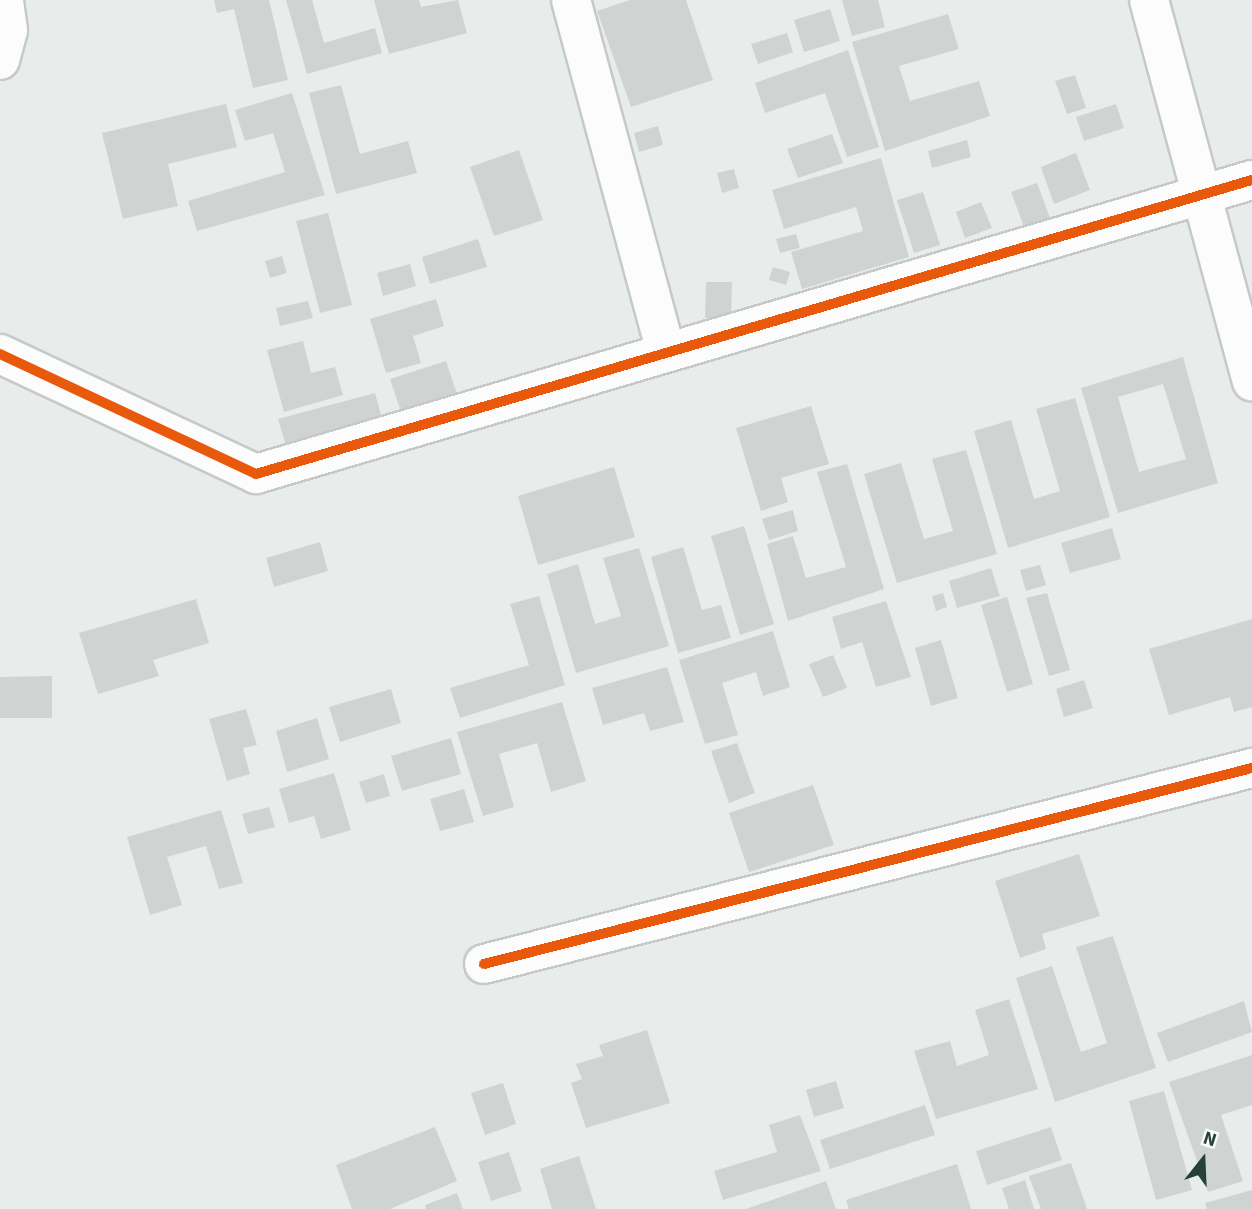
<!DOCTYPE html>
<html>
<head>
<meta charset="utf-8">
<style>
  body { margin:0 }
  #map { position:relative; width:1252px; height:1209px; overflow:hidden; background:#e8edeb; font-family:"Source Sans 3",sans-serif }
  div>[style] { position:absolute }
  .building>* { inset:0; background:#cfd4d2 }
  .roads { filter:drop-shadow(2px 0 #c5cac8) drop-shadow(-2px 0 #c5cac8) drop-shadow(0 2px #c5cac8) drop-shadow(0 -2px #c5cac8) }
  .minor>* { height:38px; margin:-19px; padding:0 19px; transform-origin:19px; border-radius:19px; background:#fcfcfc }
  .cycleway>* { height:10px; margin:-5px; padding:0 5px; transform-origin:5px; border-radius:5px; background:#e8590c }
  span { translate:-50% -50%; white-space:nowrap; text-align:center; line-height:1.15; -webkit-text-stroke:7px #f7fbf9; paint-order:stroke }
  .north { position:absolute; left:1168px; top:1125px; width:70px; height:70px; -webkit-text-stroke:5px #f7fbf9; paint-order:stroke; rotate:18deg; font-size:19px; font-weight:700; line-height:28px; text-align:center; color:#24423a }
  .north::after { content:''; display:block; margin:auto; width:24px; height:32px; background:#24423a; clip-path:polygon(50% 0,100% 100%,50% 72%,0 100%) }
</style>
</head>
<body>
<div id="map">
  <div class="building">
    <i style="clip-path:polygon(214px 0,269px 0,288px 80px,253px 88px,234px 9px,217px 13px)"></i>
    <i style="clip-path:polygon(286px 0,312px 0,324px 43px,375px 28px,382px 53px,307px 74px)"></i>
    <i style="clip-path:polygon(374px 0,419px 0,421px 7px,458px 0,467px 33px,389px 54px)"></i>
    <i style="clip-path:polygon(630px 0,686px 0,713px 80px,631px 107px,597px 11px)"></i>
    <i style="clip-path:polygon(842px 0,878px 0,885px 27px,852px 36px)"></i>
    <i style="clip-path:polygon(830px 9px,840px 41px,804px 52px,794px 20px)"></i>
    <i style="clip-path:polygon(948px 14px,959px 49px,899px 66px,910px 101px,979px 81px,990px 116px,885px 151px,852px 42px)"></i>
    <i style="clip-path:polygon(787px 33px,793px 52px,758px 64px,751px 44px)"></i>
    <i style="clip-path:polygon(848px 50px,879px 147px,847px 157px,825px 93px,765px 113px,755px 83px)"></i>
    <i style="clip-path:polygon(1075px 75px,1086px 108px,1067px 114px,1055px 81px)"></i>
    <i style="clip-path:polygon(341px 85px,360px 154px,408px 141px,417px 173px,336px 194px,309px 93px)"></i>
    <i style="clip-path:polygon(292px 93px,325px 195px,197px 231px,188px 201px,285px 172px,273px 133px,245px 141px,235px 110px)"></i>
    <i style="clip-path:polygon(226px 104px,237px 147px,168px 164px,178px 206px,123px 219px,102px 133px)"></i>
    <i style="clip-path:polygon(1116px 104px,1124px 128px,1084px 141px,1076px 117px)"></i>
    <i style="clip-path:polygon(658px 126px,663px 145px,639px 152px,634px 133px)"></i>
    <i style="clip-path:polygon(832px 134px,843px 163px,798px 178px,787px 149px)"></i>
    <i style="clip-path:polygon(967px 140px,971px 157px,932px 168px,928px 151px)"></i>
    <i style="clip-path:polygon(519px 150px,543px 220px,494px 236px,470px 167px)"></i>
    <i style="clip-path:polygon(1076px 153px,1090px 190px,1054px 204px,1041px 167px)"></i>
    <i style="clip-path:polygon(881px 158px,909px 257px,802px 289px,791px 252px,863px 231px,856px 207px,784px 229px,772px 190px)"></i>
    <i style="clip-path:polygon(734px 169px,739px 188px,722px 193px,717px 173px)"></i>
    <i style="clip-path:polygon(1037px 183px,1050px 218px,1024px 227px,1011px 192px)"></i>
    <i style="clip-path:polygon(923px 192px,940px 245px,914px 253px,897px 200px)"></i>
    <i style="clip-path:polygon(981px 202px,992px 228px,965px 238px,956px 212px)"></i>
    <i style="clip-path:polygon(328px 213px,352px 305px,320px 313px,296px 221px)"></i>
    <i style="clip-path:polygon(796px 234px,800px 248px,780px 253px,776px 239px)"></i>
    <i style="clip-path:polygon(478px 239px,487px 267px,430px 284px,422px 257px)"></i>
    <i style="clip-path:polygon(282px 256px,287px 273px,270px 278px,265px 261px)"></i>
    <i style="clip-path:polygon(410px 264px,416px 286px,383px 296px,377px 273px)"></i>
    <i style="clip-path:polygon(773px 267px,790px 272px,786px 285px,769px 280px)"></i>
    <i style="clip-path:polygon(706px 282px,732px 282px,731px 319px,705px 318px)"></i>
    <i style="clip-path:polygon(436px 299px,444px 326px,413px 336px,421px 363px,386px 373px,370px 319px)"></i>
    <i style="clip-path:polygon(308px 301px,313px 318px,280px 326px,276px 308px)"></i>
    <i style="clip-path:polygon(303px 341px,311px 373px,335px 367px,343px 395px,284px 412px,267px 350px)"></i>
    <i style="clip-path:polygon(evenodd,1183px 357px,1218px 483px,1118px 513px,1081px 388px,1183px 357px,1163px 384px,1186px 459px,1139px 472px,1118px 397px,1163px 384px)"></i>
    <i style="clip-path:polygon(446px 361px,459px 400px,403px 418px,390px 379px)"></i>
    <i style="clip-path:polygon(375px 393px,384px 426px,288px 452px,278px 419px)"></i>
    <i style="clip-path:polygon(1075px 398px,1110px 517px,1008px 548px,974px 431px,1011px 420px,1034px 499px,1060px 491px,1036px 409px)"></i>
    <i style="clip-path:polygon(811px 406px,829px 464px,781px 478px,788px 502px,761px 511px,736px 428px)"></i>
    <i style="clip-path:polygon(966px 450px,997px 554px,897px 583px,864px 474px,901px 463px,924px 539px,953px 531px,932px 459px)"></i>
    <i style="clip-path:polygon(847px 464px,884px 589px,788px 621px,767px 544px,793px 536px,806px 578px,846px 567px,817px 472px)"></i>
    <i style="clip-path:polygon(614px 467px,635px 537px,538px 565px,518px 496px)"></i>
    <i style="clip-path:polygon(793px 510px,798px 531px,769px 540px,762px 519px)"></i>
    <i style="clip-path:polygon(744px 526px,774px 624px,740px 635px,711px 536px)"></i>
    <i style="clip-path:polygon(1112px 528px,1121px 559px,1070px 573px,1061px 543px)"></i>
    <i style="clip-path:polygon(320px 542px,328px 571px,274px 587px,266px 558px)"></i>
    <i style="clip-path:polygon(683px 547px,702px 610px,721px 605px,731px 638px,678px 653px,651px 557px)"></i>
    <i style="clip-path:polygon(639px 548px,669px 646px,576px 673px,547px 574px,578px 564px,595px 624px,621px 616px,603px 558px)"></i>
    <i style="clip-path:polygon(1040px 565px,1046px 585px,1026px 591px,1020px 570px)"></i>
    <i style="clip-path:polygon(991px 568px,1000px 596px,957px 608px,949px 581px)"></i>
    <i style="clip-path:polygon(943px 593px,947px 607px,936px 611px,932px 596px)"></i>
    <i style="clip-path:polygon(1047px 593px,1070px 670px,1049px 676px,1026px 598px)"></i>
    <i style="clip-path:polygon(539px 596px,565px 685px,460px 718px,450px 688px,529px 665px,510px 604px)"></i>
    <i style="clip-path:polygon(1007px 597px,1033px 684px,1007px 692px,981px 605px)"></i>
    <i style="clip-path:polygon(196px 599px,209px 643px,153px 660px,159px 676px,98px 694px,79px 633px)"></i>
    <i style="clip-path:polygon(886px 601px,911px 677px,876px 687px,862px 642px,841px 649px,832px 617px)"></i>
    <i style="clip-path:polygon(1252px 619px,1252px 707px,1234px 712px,1230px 697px,1169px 715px,1149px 649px)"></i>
    <i style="clip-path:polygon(773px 631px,790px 687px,763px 696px,756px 672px,722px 683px,738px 735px,705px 744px,679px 660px)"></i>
    <i style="clip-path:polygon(941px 640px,958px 698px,931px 706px,915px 648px)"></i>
    <i style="clip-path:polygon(833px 655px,847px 688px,823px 697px,809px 664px)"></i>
    <i style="clip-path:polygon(667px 667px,684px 722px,650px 731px,644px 713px,603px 725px,592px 688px)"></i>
    <i style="clip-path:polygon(52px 676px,52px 718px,0 718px,0 677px)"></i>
    <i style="clip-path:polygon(1084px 680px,1093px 708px,1064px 717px,1056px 689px)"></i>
    <i style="clip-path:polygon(391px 689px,401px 723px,340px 742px,329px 707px)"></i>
    <i style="clip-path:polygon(562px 702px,586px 781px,551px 792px,537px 743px,499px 754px,514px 807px,483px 816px,457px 732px)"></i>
    <i style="clip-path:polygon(246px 709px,257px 745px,243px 748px,250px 774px,227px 781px,209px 719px)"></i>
    <i style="clip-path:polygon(317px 718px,329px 759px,287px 772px,276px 731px)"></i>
    <i style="clip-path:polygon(451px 738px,461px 774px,402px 791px,391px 756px)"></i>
    <i style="clip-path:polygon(737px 743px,755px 793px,729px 803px,711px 751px)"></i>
    <i style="clip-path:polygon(334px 773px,351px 830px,321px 839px,314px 816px,289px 823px,279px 789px)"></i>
    <i style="clip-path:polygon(384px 774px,390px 796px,366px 803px,359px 782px)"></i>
    <i style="clip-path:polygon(813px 785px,834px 845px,749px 872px,729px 813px)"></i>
    <i style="clip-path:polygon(464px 789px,474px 822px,440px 831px,430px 799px)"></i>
    <i style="clip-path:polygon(269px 807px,275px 827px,248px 834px,242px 814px)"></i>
    <i style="clip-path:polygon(221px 810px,243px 883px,219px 889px,206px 846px,167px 857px,182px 905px,150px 915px,127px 837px)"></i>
    <i style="clip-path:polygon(1079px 854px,1100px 916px,1042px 934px,1046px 949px,1020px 958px,995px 881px)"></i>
    <i style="clip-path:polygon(1113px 936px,1156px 1068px,1055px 1102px,1016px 978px,1052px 966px,1081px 1052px,1107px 1043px,1076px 947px)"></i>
    <i style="clip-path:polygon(1009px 999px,1038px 1089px,936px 1119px,914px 1051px,950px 1041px,957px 1066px,989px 1055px,975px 1010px)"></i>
    <i style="clip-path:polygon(1244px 1001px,1252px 1032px,1168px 1062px,1157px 1033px)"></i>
    <i style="clip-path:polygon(647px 1030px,670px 1103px,586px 1128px,571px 1083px,582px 1079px,576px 1064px,603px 1056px,599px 1045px)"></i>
    <i style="clip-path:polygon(1252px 1055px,1252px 1105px,1221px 1115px,1243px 1181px,1208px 1192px,1169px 1082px)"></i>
    <i style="clip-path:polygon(836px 1081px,844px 1108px,814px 1117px,806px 1090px)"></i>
    <i style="clip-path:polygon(503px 1083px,516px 1124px,485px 1135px,471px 1093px)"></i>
    <i style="clip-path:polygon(1164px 1091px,1192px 1190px,1156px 1200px,1129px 1101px)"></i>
    <i style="clip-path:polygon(925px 1105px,935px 1135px,830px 1169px,820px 1140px)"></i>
    <i style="clip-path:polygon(800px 1115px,821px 1171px,723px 1200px,714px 1171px,777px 1152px,769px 1125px)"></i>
    <i style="clip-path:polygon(435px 1127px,457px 1181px,390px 1209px,352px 1209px,336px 1165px)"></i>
    <i style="clip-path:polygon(1051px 1127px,1062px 1160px,987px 1185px,976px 1151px)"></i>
    <i style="clip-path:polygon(509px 1152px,522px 1191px,491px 1201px,478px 1162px)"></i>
    <i style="clip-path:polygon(579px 1156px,596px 1209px,552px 1209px,540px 1169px)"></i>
    <i style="clip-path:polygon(1071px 1163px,1087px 1209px,1041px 1209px,1029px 1176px)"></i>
    <i style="clip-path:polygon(957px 1164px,971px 1209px,849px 1209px,846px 1200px)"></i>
    <i style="clip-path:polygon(1025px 1180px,1034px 1209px,1009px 1209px,1002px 1188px)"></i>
    <i style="clip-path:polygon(826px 1181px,836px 1209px,746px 1209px)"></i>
    <i style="clip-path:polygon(1252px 1190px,1252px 1209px,1207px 1209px,1205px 1203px)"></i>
    <i style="clip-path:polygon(457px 1193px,463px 1209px,426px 1209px,425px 1205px)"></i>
  </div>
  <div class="roads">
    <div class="minor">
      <i style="left:571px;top:0;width:365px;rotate:74.9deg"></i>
      <i style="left:1149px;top:0;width:395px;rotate:74.9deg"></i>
      <i style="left:0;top:60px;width:31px;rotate:-75deg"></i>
      <i style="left:8px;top:30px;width:30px;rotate:-98deg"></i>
      <i style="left:0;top:354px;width:283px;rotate:25.1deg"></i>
      <i style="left:256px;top:474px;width:1038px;rotate:-16.45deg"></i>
      <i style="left:484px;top:964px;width:793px;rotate:-14.32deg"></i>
    </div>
  </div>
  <div class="cycleway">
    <i style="left:0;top:354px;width:283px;rotate:25.1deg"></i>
    <i style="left:256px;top:474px;width:1038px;rotate:-16.45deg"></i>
    <i style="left:484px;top:964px;width:793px;rotate:-14.32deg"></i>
  </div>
  <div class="north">N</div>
</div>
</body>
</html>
